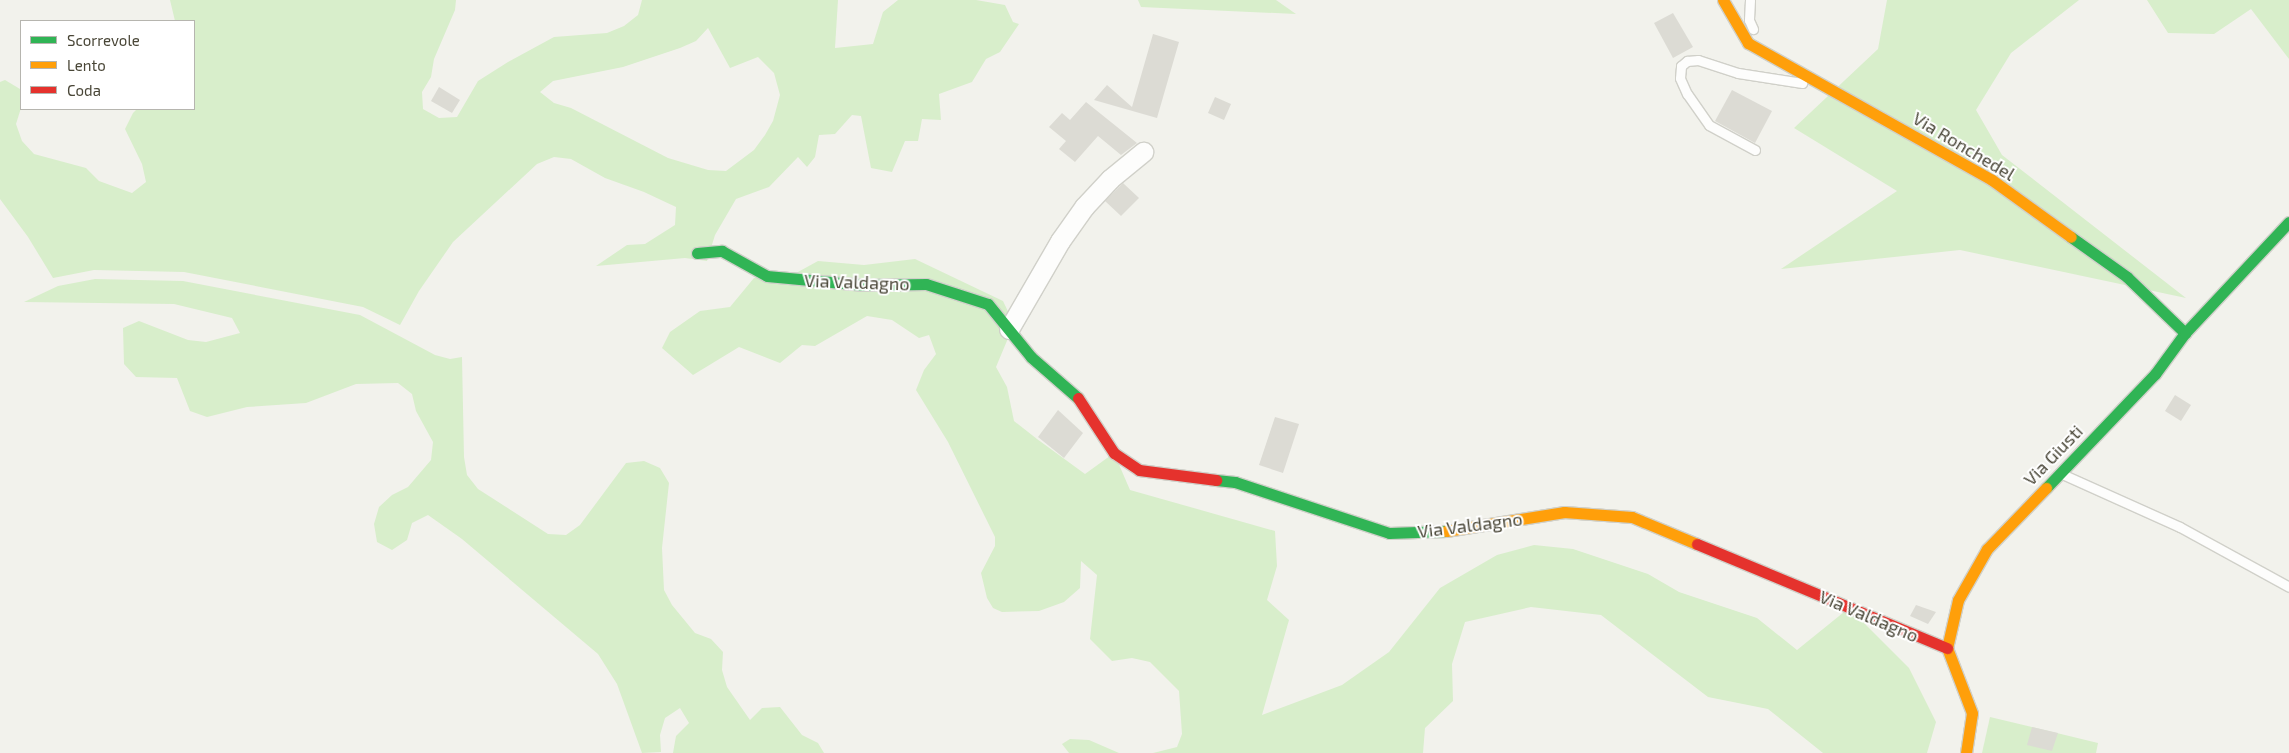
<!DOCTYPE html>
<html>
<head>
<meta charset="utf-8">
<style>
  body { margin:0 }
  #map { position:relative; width:2289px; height:753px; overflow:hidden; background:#f2f2ec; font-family:"Exo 2",sans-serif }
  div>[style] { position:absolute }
  .green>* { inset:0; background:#d8eecb }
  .building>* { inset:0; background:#dcdbd4 }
  .roads { filter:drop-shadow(1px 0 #d0d0c9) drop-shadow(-1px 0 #d0d0c9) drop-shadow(0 1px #d0d0c9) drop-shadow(0 -1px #d0d0c9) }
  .lane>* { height:9px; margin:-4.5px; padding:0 4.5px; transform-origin:4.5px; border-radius:4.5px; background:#fdfdfc }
  .street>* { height:19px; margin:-9.5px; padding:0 9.5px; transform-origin:9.5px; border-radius:9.5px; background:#fdfdfc }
  .fast>* { height:11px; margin:-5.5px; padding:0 5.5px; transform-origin:5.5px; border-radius:5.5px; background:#30b455 }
  .slow>* { height:11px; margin:-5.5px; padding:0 5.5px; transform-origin:5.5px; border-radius:5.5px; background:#ff9f0a }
  .jam>* { height:11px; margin:-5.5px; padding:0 5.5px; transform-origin:5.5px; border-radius:5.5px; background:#e5322d }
  span { translate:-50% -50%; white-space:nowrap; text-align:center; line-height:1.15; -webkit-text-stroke:4px #fff; paint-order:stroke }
  .street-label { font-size:18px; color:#494637 }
  .legend { position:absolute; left:20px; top:20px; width:175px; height:90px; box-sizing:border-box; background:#fff; border:1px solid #b6b5af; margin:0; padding:6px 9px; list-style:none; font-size:15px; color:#494637 }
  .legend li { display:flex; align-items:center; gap:10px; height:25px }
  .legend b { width:25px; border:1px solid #b6b5af }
</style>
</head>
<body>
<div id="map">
  <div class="green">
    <i style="clip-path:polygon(evenodd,170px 0,456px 0,455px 10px,434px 59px,431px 77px,422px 92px,423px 109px,439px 118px,457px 117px,478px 81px,508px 62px,554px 37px,607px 33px,624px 26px,638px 15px,642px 0,838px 0,835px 48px,873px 44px,883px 12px,898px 0,976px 0,1005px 5px,1013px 22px,1019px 24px,1000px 52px,986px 59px,972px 82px,939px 94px,941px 120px,922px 119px,918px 141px,905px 141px,892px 172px,871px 168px,861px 116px,852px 115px,835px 134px,819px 135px,815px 157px,807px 167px,798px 157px,769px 187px,736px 199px,715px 235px,707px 261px,685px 258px,596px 266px,627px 245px,645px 244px,675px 225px,676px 207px,644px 192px,605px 178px,571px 159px,554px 157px,537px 164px,453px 242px,419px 291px,400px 325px,363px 307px,184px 272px,94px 270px,53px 278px,28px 237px,0 199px,0 82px,5px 80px,20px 89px,21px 108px,16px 124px,22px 141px,34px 154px,86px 168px,99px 181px,132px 193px,146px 182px,142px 164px,125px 129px,133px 113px,137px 109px,194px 109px,194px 21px,175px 21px,170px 0,708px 28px,730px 68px,758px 57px,774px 73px,780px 95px,773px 121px,765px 135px,754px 150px,726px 171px,708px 170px,668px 158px,571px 108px,554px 103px,540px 92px,553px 81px,623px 67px,680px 48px,696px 41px,708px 28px)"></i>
    <i style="clip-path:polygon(1138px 0,1276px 0,1296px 14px,1141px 7px)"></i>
    <i style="clip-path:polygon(1887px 0,2079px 0,2011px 53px,1976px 110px,2002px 155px,2186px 298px,1960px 250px,1781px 269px,1897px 191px,1794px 128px,1878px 49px)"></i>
    <i style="clip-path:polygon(2147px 0,2289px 0,2289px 59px,2251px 9px,2214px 34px,2168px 33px)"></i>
    <i style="clip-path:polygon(915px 259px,1003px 301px,1014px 324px,996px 367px,1007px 387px,1014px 421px,1037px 439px,1085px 474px,1114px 453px,1130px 490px,1275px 531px,1277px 566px,1267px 600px,1289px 620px,1262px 715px,1342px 685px,1389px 652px,1440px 588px,1497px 555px,1534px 545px,1573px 549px,1648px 574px,1679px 592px,1757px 618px,1797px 650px,1849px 608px,1909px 668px,1936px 722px,1927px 753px,1823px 753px,1768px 709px,1708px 697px,1601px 615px,1531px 607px,1465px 622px,1452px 664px,1453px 701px,1425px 728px,1423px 753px,1153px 753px,1177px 747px,1182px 734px,1179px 691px,1150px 662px,1132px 658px,1112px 661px,1090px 639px,1097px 575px,1081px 561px,1080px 588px,1064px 602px,1039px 611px,1002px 612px,993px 608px,987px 598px,981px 573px,995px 546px,995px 537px,948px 442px,916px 390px,924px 370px,936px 354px,929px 335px,919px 338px,892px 320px,867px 316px,815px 346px,802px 345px,780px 363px,739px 347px,693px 375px,662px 348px,670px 332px,700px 311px,730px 307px,754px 278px,787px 278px,818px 261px,864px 265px)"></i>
    <i style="clip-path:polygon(95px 279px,183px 281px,360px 315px,435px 355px,450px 359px,462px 357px,464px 457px,467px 475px,478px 489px,548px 534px,566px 535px,580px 525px,626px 463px,644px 461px,660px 468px,669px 483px,662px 548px,664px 590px,672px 605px,695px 633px,711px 639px,723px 652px,722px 670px,727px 687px,750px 720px,762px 708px,780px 707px,802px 735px,818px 743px,824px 753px,673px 753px,676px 736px,689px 723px,680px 708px,665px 718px,660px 735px,661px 752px,642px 753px,617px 684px,598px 654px,462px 539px,428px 515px,412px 523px,407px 540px,392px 550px,377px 542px,374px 524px,379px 507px,392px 495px,408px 487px,431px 460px,433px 442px,416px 411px,412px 394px,398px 383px,356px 384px,306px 403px,247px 407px,207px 417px,190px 411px,177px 378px,136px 377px,124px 364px,123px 328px,139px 321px,188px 340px,206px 342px,240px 333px,232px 318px,174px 304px,24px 302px,58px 286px)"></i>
    <i style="clip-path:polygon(1990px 717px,2098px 743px,2096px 753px,1982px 753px)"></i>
    <i style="clip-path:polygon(1070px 739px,1089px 740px,1119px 753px,1069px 753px,1062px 744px)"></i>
  </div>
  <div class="building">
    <i style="clip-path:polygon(1673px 13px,1693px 47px,1673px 58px,1654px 23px)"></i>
    <i style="clip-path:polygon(1153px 34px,1179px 42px,1157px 118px,1094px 100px,1107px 85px,1132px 107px)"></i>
    <i style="clip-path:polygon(439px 87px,460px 100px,452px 113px,431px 101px)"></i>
    <i style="clip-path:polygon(1732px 90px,1772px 111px,1755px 143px,1715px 121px)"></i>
    <i style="clip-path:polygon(1215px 97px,1231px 104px,1224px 120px,1208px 113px)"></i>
    <i style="clip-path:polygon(1086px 102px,1137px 143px,1121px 155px,1098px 136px,1075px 162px,1059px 149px,1066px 141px,1049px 127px,1062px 113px,1070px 120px)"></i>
    <i style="clip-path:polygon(1123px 183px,1139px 198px,1121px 216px,1105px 201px)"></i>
    <i style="clip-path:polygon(2175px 395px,2191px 405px,2181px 421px,2165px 411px)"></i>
    <i style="clip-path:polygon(1058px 410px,1083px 433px,1064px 458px,1038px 437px)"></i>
    <i style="clip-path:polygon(1275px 417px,1299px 424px,1283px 473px,1259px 465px)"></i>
    <i style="clip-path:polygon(1916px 605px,1936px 612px,1928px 624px,1910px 616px)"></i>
    <i style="clip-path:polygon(2032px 727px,2058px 733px,2052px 751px,2027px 745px)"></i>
  </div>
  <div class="roads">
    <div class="lane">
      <i style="left:1750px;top:0;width:20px;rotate:93deg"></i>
      <i style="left:1749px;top:20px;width:10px;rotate:66deg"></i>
      <i style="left:1755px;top:150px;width:52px;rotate:-151.5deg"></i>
      <i style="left:1709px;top:125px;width:38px;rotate:-125deg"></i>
      <i style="left:1687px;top:94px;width:17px;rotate:-114deg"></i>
      <i style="left:1680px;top:78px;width:12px;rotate:-85deg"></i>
      <i style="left:1681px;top:66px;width:8px;rotate:-40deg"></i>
      <i style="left:1687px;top:61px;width:11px;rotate:-5deg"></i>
      <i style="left:1698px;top:60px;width:42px;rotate:18deg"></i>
      <i style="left:1738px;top:73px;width:65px;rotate:8.9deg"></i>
      <i style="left:2062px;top:474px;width:129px;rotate:24.2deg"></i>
      <i style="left:2180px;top:527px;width:124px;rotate:28.8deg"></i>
    </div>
    <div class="street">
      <i style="left:1009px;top:329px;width:102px;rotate:-59.9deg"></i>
      <i style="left:1060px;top:241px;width:42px;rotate:-54.8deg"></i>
      <i style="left:1084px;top:207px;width:38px;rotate:-47deg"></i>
      <i style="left:1110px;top:179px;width:43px;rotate:-39.3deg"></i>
    </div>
    <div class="fast">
      <i style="left:2071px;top:237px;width:69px;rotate:35.5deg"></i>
      <i style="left:2127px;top:277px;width:81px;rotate:44deg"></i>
      <i style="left:697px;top:253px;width:25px;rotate:-5deg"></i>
      <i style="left:722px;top:251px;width:51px;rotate:29.1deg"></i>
      <i style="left:767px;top:276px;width:97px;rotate:5.3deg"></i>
      <i style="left:864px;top:285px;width:62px;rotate:-0.9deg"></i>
      <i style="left:926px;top:284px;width:65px;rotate:17.9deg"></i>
      <i style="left:988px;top:304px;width:68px;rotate:50.9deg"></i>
      <i style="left:1031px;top:357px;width:62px;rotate:41.1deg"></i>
      <i style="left:1216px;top:480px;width:19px;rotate:6deg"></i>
      <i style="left:1235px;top:482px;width:162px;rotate:18.3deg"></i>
      <i style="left:1389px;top:533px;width:57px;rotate:-2deg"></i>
      <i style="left:2046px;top:488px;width:158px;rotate:-46.3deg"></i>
      <i style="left:2155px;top:374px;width:51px;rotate:-53.8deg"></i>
      <i style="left:2185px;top:333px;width:152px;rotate:-46.9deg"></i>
    </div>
    <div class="slow">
      <i style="left:1723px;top:0;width:50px;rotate:59.8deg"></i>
      <i style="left:1748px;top:43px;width:280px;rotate:29.3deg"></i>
      <i style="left:1992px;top:180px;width:97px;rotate:35.8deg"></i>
      <i style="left:1446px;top:531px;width:120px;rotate:-9.1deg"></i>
      <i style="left:1564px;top:512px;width:68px;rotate:4.2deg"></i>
      <i style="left:1632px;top:517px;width:70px;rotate:22.6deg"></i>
      <i style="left:1966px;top:753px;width:40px;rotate:-81.5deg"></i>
      <i style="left:1972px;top:713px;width:70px;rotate:-111deg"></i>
      <i style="left:1947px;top:648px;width:49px;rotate:-77.1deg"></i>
      <i style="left:1958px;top:600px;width:59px;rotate:-60.4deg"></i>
      <i style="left:1987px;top:549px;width:85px;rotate:-46deg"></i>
    </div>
    <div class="jam">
      <i style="left:1078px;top:398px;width:66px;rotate:56.8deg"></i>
      <i style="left:1114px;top:453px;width:30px;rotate:34deg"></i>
      <i style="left:1139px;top:470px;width:78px;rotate:7.4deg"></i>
      <i style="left:1697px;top:544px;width:271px;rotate:22.6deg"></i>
    </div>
  </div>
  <div class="street-label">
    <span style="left:1964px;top:146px;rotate:31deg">Via Ronchedel</span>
    <span style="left:857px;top:282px;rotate:2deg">Via Valdagno</span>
    <span style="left:2053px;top:455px;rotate:-46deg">Via Giusti</span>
    <span style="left:1470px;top:525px;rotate:-7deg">Via Valdagno</span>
    <span style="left:1869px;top:616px;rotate:23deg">Via Valdagno</span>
  </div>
  <ul class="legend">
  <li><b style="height:6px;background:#30b455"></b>Scorrevole</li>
  <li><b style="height:6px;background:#ff9f0a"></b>Lento</li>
  <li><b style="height:6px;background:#e5322d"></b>Coda</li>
  </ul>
</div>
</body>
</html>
